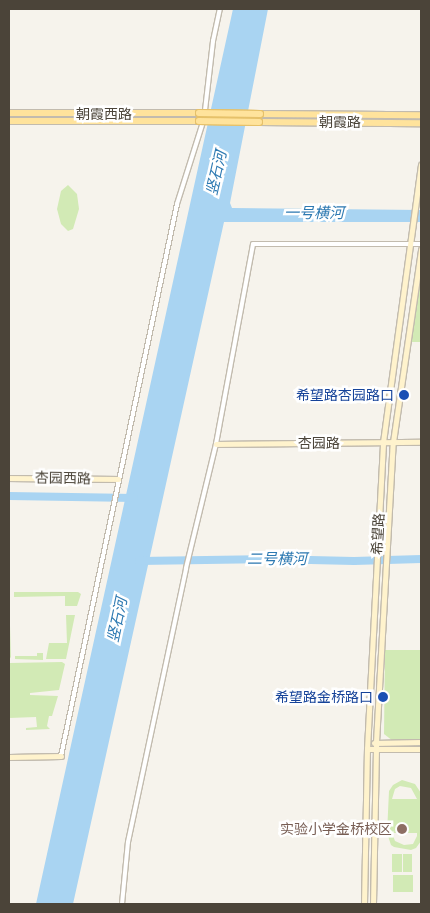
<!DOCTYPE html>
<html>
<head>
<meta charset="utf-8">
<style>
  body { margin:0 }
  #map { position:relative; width:430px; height:913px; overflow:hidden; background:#f6f3ec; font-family:Jost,"Noto Sans SC",sans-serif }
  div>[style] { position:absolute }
  .green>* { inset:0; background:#d2eab5 }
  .water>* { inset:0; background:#a9d4f2 }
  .river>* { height:8px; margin:-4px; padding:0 4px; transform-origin:4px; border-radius:4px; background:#a9d4f2 }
  .roads { filter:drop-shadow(1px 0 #c2bbae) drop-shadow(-1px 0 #c2bbae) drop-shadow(0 1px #c2bbae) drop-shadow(0 -1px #c2bbae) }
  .street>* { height:4px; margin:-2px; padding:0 2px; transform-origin:2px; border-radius:2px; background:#fff }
  .secondary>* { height:5px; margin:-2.5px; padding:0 2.5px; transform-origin:2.5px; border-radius:2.5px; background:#fff3cd }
  .primary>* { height:5.5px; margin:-2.75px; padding:0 2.75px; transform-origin:2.75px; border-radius:2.75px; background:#ffe39c }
  .bridges { filter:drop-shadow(1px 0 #e6c16a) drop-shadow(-1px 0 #e6c16a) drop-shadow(0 1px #e6c16a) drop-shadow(0 -1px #e6c16a) }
  .primary-bridge>* { height:5.5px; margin:-2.75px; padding:0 2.75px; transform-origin:2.75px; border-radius:2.75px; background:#ffe39c }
  .dots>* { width:14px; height:14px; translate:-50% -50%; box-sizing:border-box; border:2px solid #fff; border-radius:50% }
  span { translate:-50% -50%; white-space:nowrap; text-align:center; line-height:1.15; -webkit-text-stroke:5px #fff; paint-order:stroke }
  .street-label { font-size:14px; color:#4b4439 }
  .transit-label { font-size:14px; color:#164399 }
  .right { translate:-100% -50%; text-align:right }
  .education-label { font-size:14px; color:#785e54 }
  .water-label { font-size:15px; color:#2e7ab2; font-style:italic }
  .frame { position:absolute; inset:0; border:10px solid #4b4439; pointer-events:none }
</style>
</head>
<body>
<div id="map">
  <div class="green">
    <i style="clip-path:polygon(68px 185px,77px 194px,79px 209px,73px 229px,68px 231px,61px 224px,57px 209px,61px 191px)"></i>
    <i style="clip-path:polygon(421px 273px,421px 342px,411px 342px)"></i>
    <i style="clip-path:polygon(14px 592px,78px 592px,81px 594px,77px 606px,65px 606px,65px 596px,14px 597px)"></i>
    <i style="clip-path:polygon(9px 594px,11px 657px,9px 660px)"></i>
    <i style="clip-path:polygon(66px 615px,75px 615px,66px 659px,46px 659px,49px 643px,67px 643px)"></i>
    <i style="clip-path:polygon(385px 650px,421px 650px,421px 741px,393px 741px,384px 734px)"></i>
    <i style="clip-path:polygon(37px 653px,43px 653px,43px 660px,15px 659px,15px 656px,37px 656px)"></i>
    <i style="clip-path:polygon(62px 662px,65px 664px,59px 690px,30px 693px,30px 695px,58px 696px,52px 716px,49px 716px,47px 726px,50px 729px,26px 730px,26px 728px,37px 727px,36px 717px,9px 718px,9px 663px)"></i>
    <i style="clip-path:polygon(evenodd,402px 780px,415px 784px,421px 793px,421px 841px,416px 848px,411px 850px,394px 847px,391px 845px,387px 833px,389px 791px,393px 785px,402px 780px,400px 786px,411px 788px,417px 799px,392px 799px,395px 789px,400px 786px,402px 780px,392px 833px,417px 833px,417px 836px,413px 844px,404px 845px,395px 841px,392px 833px)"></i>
    <i style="clip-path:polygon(392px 854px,402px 854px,402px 872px,392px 872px)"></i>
    <i style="clip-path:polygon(403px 854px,412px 854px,412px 872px,403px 872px)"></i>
    <i style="clip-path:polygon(393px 875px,413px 875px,413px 892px,393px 892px)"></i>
  </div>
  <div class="water">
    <i style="clip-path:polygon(233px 9px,268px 9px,230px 203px,232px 208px,421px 210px,421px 222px,224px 222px,73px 904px,36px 904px)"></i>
  </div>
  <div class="river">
    <i style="left:9px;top:496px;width:125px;rotate:0.9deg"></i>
    <i style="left:139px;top:561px;width:128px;rotate:-0.9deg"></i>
    <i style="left:267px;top:559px;width:87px;rotate:1.3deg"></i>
    <i style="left:354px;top:561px;width:67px;rotate:-1.7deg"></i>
  </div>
  <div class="roads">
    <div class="street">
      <i style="left:61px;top:756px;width:564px;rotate:-78.13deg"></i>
      <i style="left:177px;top:204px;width:89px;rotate:-72.4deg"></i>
      <i style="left:204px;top:119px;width:79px;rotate:-83.4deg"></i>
      <i style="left:213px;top:41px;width:33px;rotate:-78deg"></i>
      <i style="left:122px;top:904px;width:62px;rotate:-84.5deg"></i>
      <i style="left:128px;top:842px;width:280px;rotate:-78deg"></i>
      <i style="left:186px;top:568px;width:128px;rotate:-76.4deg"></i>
      <i style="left:216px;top:444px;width:203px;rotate:-79.5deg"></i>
      <i style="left:253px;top:244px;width:168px"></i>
    </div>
    <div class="secondary">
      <i style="left:216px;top:444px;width:205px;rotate:-0.6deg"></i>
      <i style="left:9px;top:478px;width:109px;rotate:0.5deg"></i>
      <i style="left:374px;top:743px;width:47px;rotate:-1.2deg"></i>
      <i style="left:367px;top:749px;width:54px"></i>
      <i style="left:9px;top:757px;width:52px;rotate:-1.1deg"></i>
      <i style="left:364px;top:904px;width:155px;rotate:-88.9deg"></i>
      <i style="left:367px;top:749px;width:307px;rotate:-87deg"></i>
      <i style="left:383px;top:442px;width:280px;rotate:-82.2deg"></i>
      <i style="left:373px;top:904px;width:162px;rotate:-88.9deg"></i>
      <i style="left:376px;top:742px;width:300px;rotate:-86.8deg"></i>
      <i style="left:393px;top:442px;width:195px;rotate:-81.7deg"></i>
    </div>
    <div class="primary">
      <i style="left:9px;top:113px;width:190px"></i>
      <i style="left:260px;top:114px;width:161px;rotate:0.4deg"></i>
      <i style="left:9px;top:121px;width:190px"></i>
      <i style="left:259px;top:122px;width:162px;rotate:0.4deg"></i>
    </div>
  </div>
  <div class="bridges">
    <div class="primary-bridge">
      <i style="left:199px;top:113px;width:61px;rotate:0.9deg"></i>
      <i style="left:199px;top:121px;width:60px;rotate:1deg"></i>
    </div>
  </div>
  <div class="dots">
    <i style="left:404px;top:395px;background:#1a4fb4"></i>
    <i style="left:383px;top:697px;background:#1a4fb4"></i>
    <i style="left:402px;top:829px;background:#8d6e63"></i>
  </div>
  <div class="street-label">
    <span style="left:104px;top:114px">朝霞西路</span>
    <span style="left:340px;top:122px">朝霞路</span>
    <span style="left:319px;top:443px">杏园路</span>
    <span style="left:63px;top:478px;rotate:1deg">杏园西路</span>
    <span style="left:378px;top:534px;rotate:-87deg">希望路</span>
  </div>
  <div class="transit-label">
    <span class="right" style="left:394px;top:395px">希望路杏园路口</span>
    <span class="right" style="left:373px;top:697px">希望路金桥路口</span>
  </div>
  <div class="education-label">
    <span class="right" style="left:392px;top:829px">实验小学金桥校区</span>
  </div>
  <div class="water-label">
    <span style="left:217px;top:173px;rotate:-77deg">竖石河</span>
    <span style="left:314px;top:214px">一号横河</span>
    <span style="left:277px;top:560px">二号横河</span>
    <span style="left:118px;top:620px;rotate:-78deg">竖石河</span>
  </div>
  <div class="frame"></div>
</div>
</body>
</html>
